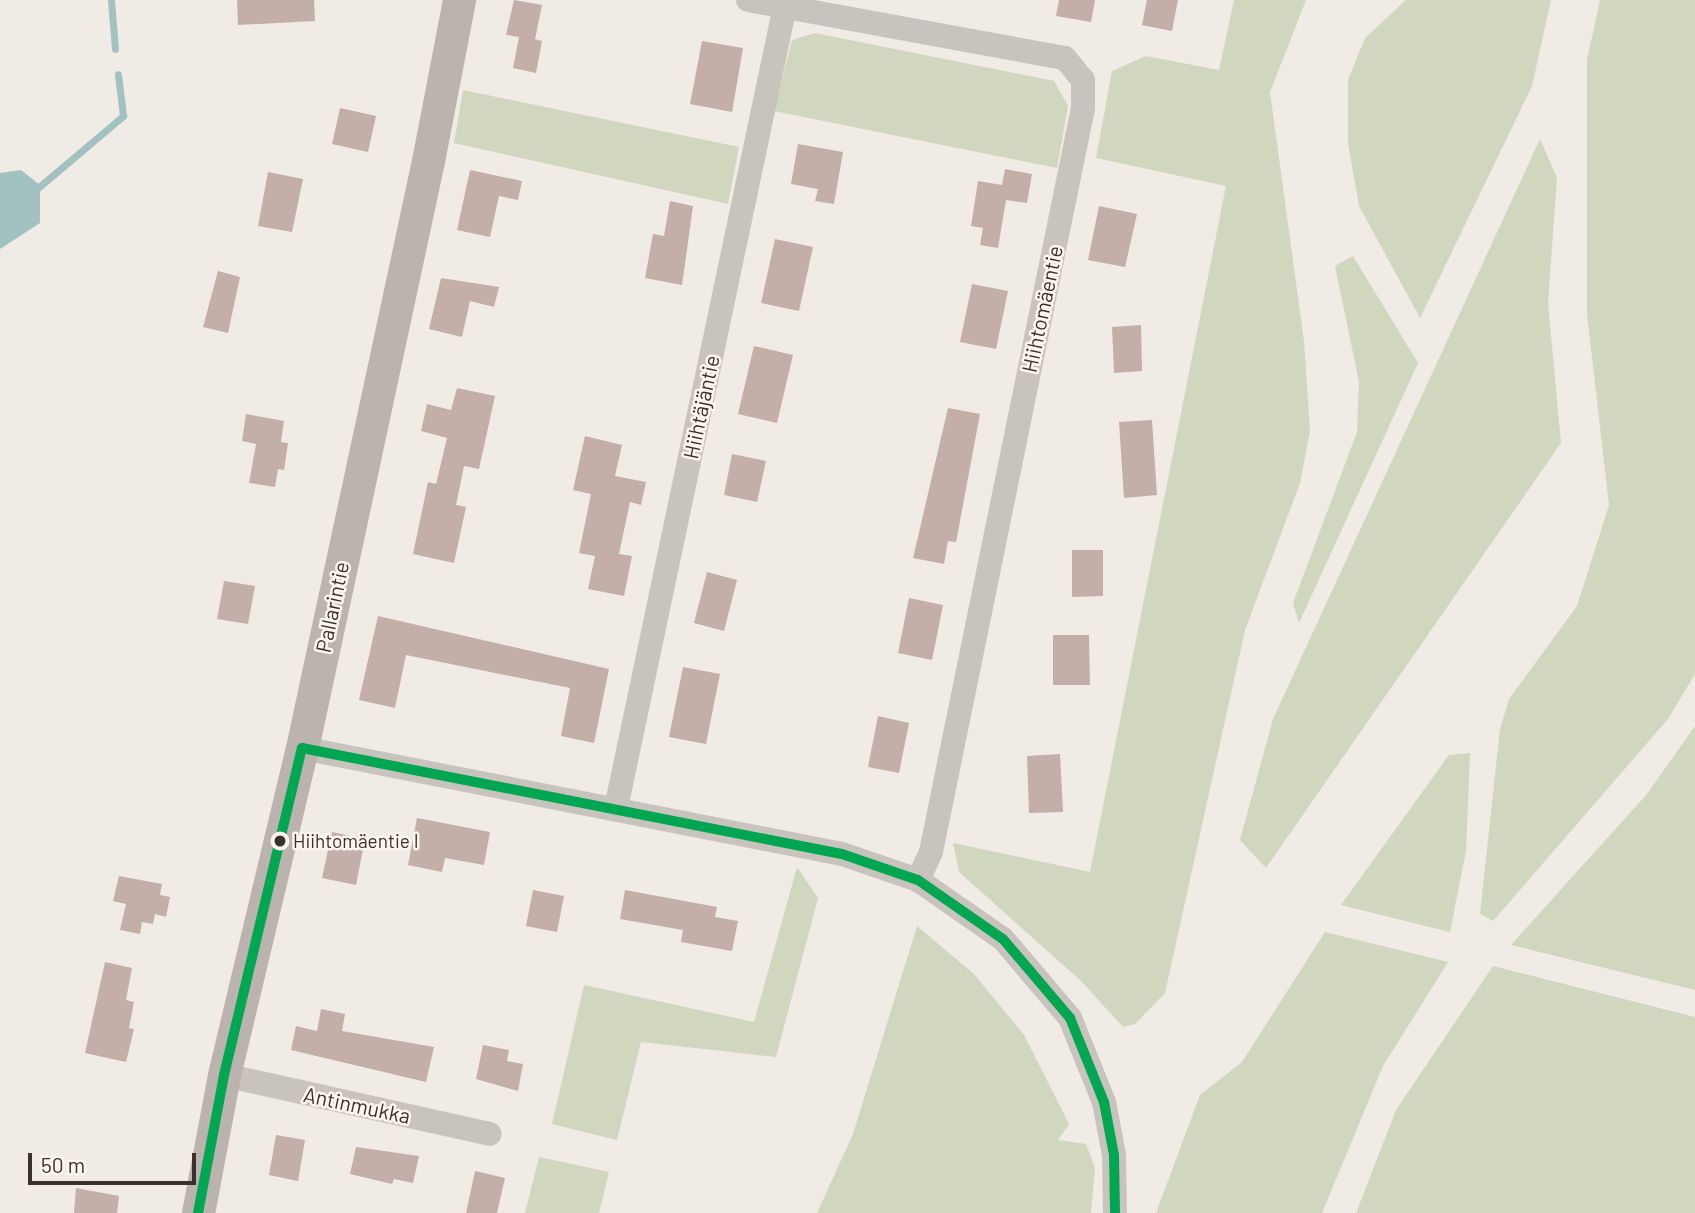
<!DOCTYPE html>
<html>
<head>
<meta charset="utf-8">
<style>
  body { margin:0 }
  #map { position:relative; width:1695px; height:1213px; overflow:hidden; background:#f0ebe5; font-family:Barlow,sans-serif }
  div>[style] { position:absolute }
  .green>* { inset:0; background:#d1d6bf }
  .water>* { inset:0; background:#a1c2c1 }
  .stream>* { height:7px; margin:-3.5px; padding:0 3.5px; transform-origin:3.5px; border-radius:3.5px; background:#a1c2c1 }
  .building>* { inset:0; background:#c3afa7 }
  .street>* { height:24px; margin:-12px; padding:0 12px; transform-origin:12px; border-radius:12px; background:#c9c3be }
  .secondary>* { height:33px; margin:-16.5px; padding:0 16.5px; transform-origin:16.5px; border-radius:16.5px; background:#bab3ae }
  .bus-1>* { height:10px; margin:-5px; padding:0 5px; transform-origin:5px; border-radius:5px; background:#00a651 }
  .dots>* { width:19px; height:19px; translate:-50% -50%; box-sizing:border-box; border:4px solid #fbf5ee; border-radius:50% }
  span { translate:-50% -50%; white-space:nowrap; text-align:center; line-height:1.15; -webkit-text-stroke:5px #fbf5ee; paint-order:stroke }
  .bus-label { font-size:19px; color:#3b302b }
  .left { translate:0 -50%; text-align:left }
  .street-label { font-size:21px; color:#3b302b }
  .scale { position:absolute; left:28px; top:1153px; width:168px; height:32px; box-sizing:border-box; border:4px solid #3b302b; border-top:0; padding-left:9px; font-size:21px; line-height:24px; white-space:nowrap; color:#3b302b; -webkit-text-stroke:5px #fbf5ee; paint-order:stroke }
</style>
</head>
<body>
<div id="map">
  <div class="green">
    <i style="clip-path:polygon(1234px 0,1306px 0,1270px 92px,1304px 341px,1310px 431px,1300px 483px,1245px 630px,1165px 993px,1135px 1024px,1123px 1027px,1080px 980px,959px 872px,953px 843px,1090px 872px,1226px 186px,1096px 158px,1112px 71px,1146px 56px,1219px 70px)"></i>
    <i style="clip-path:polygon(1406px 0,1551px 0,1532px 86px,1420px 318px,1359px 206px,1348px 143px,1348px 80px,1365px 38px)"></i>
    <i style="clip-path:polygon(1600px 0,1695px 0,1695px 674px,1668px 719px,1493px 921px,1480px 914px,1500px 729px,1509px 699px,1577px 606px,1609px 505px,1587px 314px,1587px 60px)"></i>
    <i style="clip-path:polygon(815px 33px,1054px 81px,1068px 106px,1057px 168px,774px 111px,792px 40px)"></i>
    <i style="clip-path:polygon(463px 90px,739px 147px,728px 204px,454px 143px)"></i>
    <i style="clip-path:polygon(1540px 139px,1557px 178px,1548px 303px,1561px 443px,1266px 868px,1240px 840px,1273px 719px)"></i>
    <i style="clip-path:polygon(1353px 256px,1418px 363px,1299px 623px,1293px 603px,1357px 432px,1359px 382px,1335px 266px)"></i>
    <i style="clip-path:polygon(1695px 726px,1695px 990px,1511px 945px,1647px 794px)"></i>
    <i style="clip-path:polygon(1470px 753px,1466px 851px,1450px 932px,1341px 905px,1449px 755px)"></i>
    <i style="clip-path:polygon(797px 867px,818px 898px,776px 1057px,641px 1042px,617px 1140px,552px 1124px,584px 985px,754px 1022px)"></i>
    <i style="clip-path:polygon(917px 926px,974px 974px,1024px 1035px,1069px 1124px,1058px 1140px,1086px 1144px,1095px 1168px,1091px 1213px,817px 1213px,853px 1134px)"></i>
    <i style="clip-path:polygon(1325px 932px,1448px 962px,1383px 1066px,1322px 1213px,1156px 1213px,1200px 1095px,1242px 1062px)"></i>
    <i style="clip-path:polygon(1493px 966px,1695px 1017px,1695px 1213px,1356px 1213px,1396px 1110px)"></i>
    <i style="clip-path:polygon(539px 1157px,609px 1172px,599px 1213px,525px 1213px)"></i>
  </div>
  <div class="water">
    <i style="clip-path:polygon(21px 170px,40px 185px,40px 223px,0 249px,0 173px)"></i>
  </div>
  <div class="stream">
    <i style="left:111px;top:0;width:49px;rotate:85.3deg"></i>
    <i style="left:33px;top:192px;width:118px;rotate:-40.2deg"></i>
    <i style="left:123px;top:116px;width:42px;rotate:-96.8deg"></i>
  </div>
  <div class="building">
    <i style="clip-path:polygon(237px 0,314px 0,315px 21px,238px 25px)"></i>
    <i style="clip-path:polygon(514px 0,542px 5px,535px 39px,542px 41px,536px 73px,513px 68px,519px 37px,506px 35px)"></i>
    <i style="clip-path:polygon(1059px 0,1095px 0,1091px 22px,1056px 16px)"></i>
    <i style="clip-path:polygon(1147px 0,1178px 0,1172px 31px,1142px 25px)"></i>
    <i style="clip-path:polygon(702px 41px,743px 48px,732px 112px,690px 104px)"></i>
    <i style="clip-path:polygon(340px 108px,376px 116px,368px 152px,332px 144px)"></i>
    <i style="clip-path:polygon(798px 144px,843px 152px,834px 204px,815px 201px,818px 189px,791px 184px)"></i>
    <i style="clip-path:polygon(1005px 169px,1032px 174px,1027px 203px,1006px 200px,998px 248px,980px 245px,983px 228px,971px 226px,978px 181px,1002px 185px)"></i>
    <i style="clip-path:polygon(470px 170px,522px 181px,518px 200px,499px 196px,490px 237px,457px 230px)"></i>
    <i style="clip-path:polygon(268px 172px,303px 179px,292px 232px,258px 226px)"></i>
    <i style="clip-path:polygon(670px 201px,693px 206px,682px 285px,645px 278px,653px 234px,664px 236px)"></i>
    <i style="clip-path:polygon(1099px 206px,1137px 214px,1125px 267px,1088px 260px)"></i>
    <i style="clip-path:polygon(775px 239px,813px 247px,799px 311px,761px 303px)"></i>
    <i style="clip-path:polygon(218px 271px,240px 277px,228px 333px,203px 327px)"></i>
    <i style="clip-path:polygon(441px 278px,499px 287px,494px 307px,470px 301px,462px 337px,429px 329px)"></i>
    <i style="clip-path:polygon(972px 284px,1008px 291px,996px 349px,960px 342px)"></i>
    <i style="clip-path:polygon(1141px 325px,1142px 371px,1114px 373px,1112px 327px)"></i>
    <i style="clip-path:polygon(754px 346px,793px 355px,777px 423px,738px 414px)"></i>
    <i style="clip-path:polygon(457px 388px,495px 396px,479px 469px,464px 466px,456px 505px,466px 507px,454px 563px,413px 554px,428px 482px,436px 484px,447px 438px,421px 431px,427px 404px,451px 410px)"></i>
    <i style="clip-path:polygon(948px 408px,980px 414px,956px 542px,948px 541px,944px 564px,913px 558px)"></i>
    <i style="clip-path:polygon(246px 414px,284px 421px,281px 442px,288px 443px,284px 470px,278px 469px,275px 487px,249px 483px,256px 444px,242px 441px)"></i>
    <i style="clip-path:polygon(1152px 420px,1157px 495px,1124px 498px,1119px 422px)"></i>
    <i style="clip-path:polygon(585px 436px,622px 445px,615px 476px,646px 482px,641px 505px,630px 502px,619px 554px,632px 556px,624px 596px,588px 589px,595px 556px,579px 553px,591px 494px,573px 490px)"></i>
    <i style="clip-path:polygon(732px 454px,766px 461px,757px 502px,724px 495px)"></i>
    <i style="clip-path:polygon(1072px 550px,1103px 550px,1103px 596px,1072px 597px)"></i>
    <i style="clip-path:polygon(707px 572px,737px 580px,724px 631px,694px 623px)"></i>
    <i style="clip-path:polygon(224px 581px,255px 586px,248px 624px,217px 619px)"></i>
    <i style="clip-path:polygon(909px 598px,943px 605px,932px 660px,898px 653px)"></i>
    <i style="clip-path:polygon(378px 616px,609px 669px,594px 743px,561px 736px,570px 688px,406px 655px,395px 708px,359px 700px)"></i>
    <i style="clip-path:polygon(1053px 635px,1089px 635px,1090px 685px,1053px 685px)"></i>
    <i style="clip-path:polygon(683px 667px,720px 674px,706px 744px,669px 737px)"></i>
    <i style="clip-path:polygon(878px 716px,909px 723px,899px 773px,868px 767px)"></i>
    <i style="clip-path:polygon(1060px 754px,1063px 812px,1029px 813px,1027px 756px)"></i>
    <i style="clip-path:polygon(417px 818px,490px 832px,484px 865px,445px 858px,442px 872px,408px 865px)"></i>
    <i style="clip-path:polygon(332px 832px,365px 839px,356px 885px,322px 878px)"></i>
    <i style="clip-path:polygon(119px 876px,162px 884px,160px 895px,170px 897px,166px 917px,155px 914px,153px 924px,142px 922px,140px 934px,120px 930px,126px 904px,113px 901px)"></i>
    <i style="clip-path:polygon(533px 890px,564px 896px,557px 932px,526px 926px)"></i>
    <i style="clip-path:polygon(625px 890px,717px 907px,715px 917px,738px 921px,732px 951px,681px 942px,683px 930px,620px 919px)"></i>
    <i style="clip-path:polygon(105px 962px,132px 968px,126px 1000px,134px 1002px,129px 1028px,134px 1029px,126px 1062px,85px 1053px)"></i>
    <i style="clip-path:polygon(321px 1009px,345px 1014px,342px 1031px,434px 1047px,426px 1082px,291px 1050px,296px 1026px,317px 1031px)"></i>
    <i style="clip-path:polygon(483px 1045px,509px 1050px,507px 1061px,523px 1064px,518px 1091px,476px 1079px)"></i>
    <i style="clip-path:polygon(276px 1135px,305px 1140px,298px 1181px,269px 1175px)"></i>
    <i style="clip-path:polygon(356px 1147px,419px 1156px,413px 1183px,394px 1179px,392px 1184px,350px 1174px)"></i>
    <i style="clip-path:polygon(475px 1171px,505px 1178px,497px 1213px,466px 1213px)"></i>
    <i style="clip-path:polygon(76px 1188px,119px 1196px,117px 1213px,74px 1213px)"></i>
  </div>
  <div class="street">
    <i style="left:748px;top:0;width:322px;rotate:10.4deg"></i>
    <i style="left:1065px;top:58px;width:28px;rotate:51deg"></i>
    <i style="left:1083px;top:80px;width:28px;rotate:90deg"></i>
    <i style="left:1083px;top:108px;width:759px;rotate:101.55deg"></i>
    <i style="left:931px;top:852px;width:31px;rotate:115deg"></i>
    <i style="left:302px;top:748px;width:550px;rotate:11.11deg"></i>
    <i style="left:842px;top:854px;width:80px;rotate:18.9deg"></i>
    <i style="left:918px;top:880px;width:103px;rotate:34.8deg"></i>
    <i style="left:1003px;top:939px;width:104px;rotate:49.7deg"></i>
    <i style="left:1070px;top:1018px;width:91px;rotate:68deg"></i>
    <i style="left:1104px;top:1102px;width:54px;rotate:79.3deg"></i>
    <i style="left:1114px;top:1155px;width:58px;rotate:89deg"></i>
    <i style="left:616px;top:808px;width:820px;rotate:-78.1deg"></i>
    <i style="left:224px;top:1075px;width:272px;rotate:12.5deg"></i>
  </div>
  <div class="secondary">
    <i style="left:198px;top:1213px;width:140px;rotate:-79.3deg"></i>
    <i style="left:224px;top:1075px;width:336px;rotate:-76.6deg"></i>
    <i style="left:302px;top:748px;width:600px;rotate:-77.89deg"></i>
    <i style="left:428px;top:161px;width:164px;rotate:-79.1deg"></i>
  </div>
  <div class="bus-1">
    <i style="left:198px;top:1213px;width:140px;rotate:-79.3deg"></i>
    <i style="left:224px;top:1075px;width:336px;rotate:-76.6deg"></i>
    <i style="left:302px;top:748px;width:550px;rotate:11.11deg"></i>
    <i style="left:842px;top:854px;width:80px;rotate:18.9deg"></i>
    <i style="left:918px;top:880px;width:103px;rotate:34.8deg"></i>
    <i style="left:1003px;top:939px;width:104px;rotate:49.7deg"></i>
    <i style="left:1070px;top:1018px;width:91px;rotate:68deg"></i>
    <i style="left:1104px;top:1102px;width:54px;rotate:79.3deg"></i>
    <i style="left:1114px;top:1155px;width:58px;rotate:89deg"></i>
  </div>
  <div class="dots">
    <i style="left:280px;top:841px;background:#3b302b"></i>
  </div>
  <div class="bus-label">
    <span class="left" style="left:293px;top:841px">Hiihtomäentie I</span>
  </div>
  <div class="street-label">
    <span style="left:1042px;top:309px;rotate:-78deg">Hiihtomäentie</span>
    <span style="left:701px;top:407px;rotate:-78deg">Hiihtäjäntie</span>
    <span style="left:332px;top:607px;rotate:-78deg">Pallarintie</span>
    <span style="left:357px;top:1105px;rotate:12deg">Antinmukka</span>
  </div>
  <div class="scale">50 m</div>
</div>
</body>
</html>
